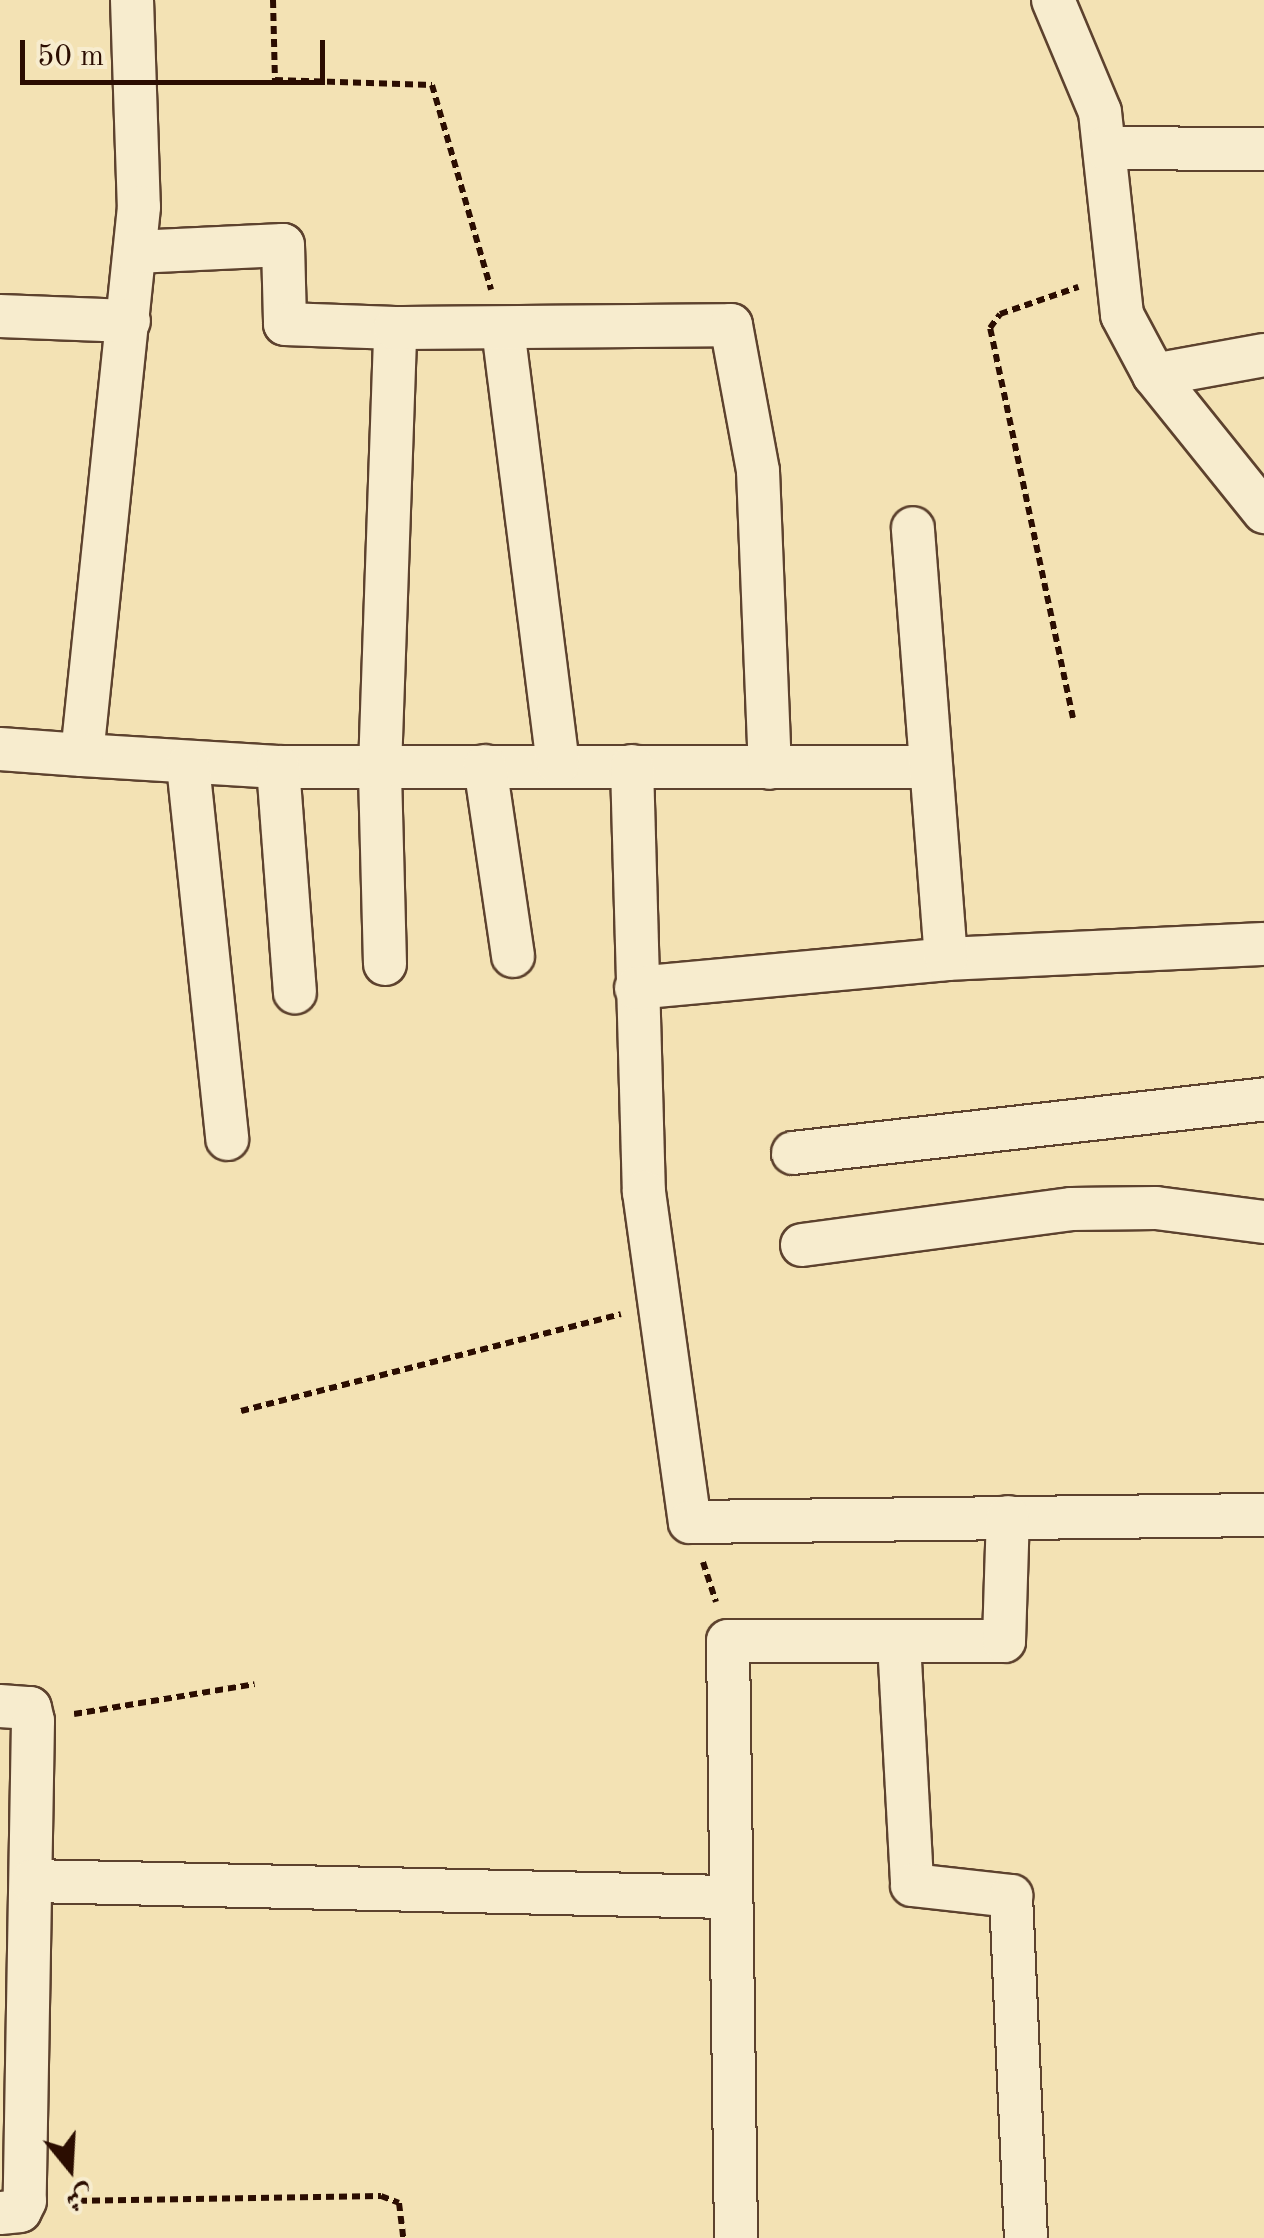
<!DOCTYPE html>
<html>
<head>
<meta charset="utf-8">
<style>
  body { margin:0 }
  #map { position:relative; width:1264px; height:2238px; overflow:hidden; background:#f3e2b4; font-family:"Old Standard TT",Amiri,serif }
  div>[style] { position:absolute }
  .path>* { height:6px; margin-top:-3px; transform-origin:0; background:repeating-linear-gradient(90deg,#2b0d01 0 8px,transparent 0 13px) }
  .roads { filter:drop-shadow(2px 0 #5d422e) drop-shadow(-2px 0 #5d422e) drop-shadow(0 2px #5d422e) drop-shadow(0 -2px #5d422e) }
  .street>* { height:42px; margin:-21px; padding:0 21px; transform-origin:21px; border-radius:21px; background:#f7ecce }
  span { translate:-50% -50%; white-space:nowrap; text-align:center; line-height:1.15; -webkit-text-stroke:8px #f7ecce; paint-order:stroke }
  .north { position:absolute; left:20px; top:2118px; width:100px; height:100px; -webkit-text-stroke:8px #f7ecce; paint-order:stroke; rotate:162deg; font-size:28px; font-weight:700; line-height:40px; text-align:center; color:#2b0d01 }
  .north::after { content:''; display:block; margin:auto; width:35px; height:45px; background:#2b0d01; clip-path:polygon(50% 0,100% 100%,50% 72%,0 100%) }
  .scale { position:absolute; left:20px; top:40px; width:305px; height:45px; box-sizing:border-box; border:5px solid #2b0d01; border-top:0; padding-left:12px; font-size:30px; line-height:35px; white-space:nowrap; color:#2b0d01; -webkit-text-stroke:8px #f7ecce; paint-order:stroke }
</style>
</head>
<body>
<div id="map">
  <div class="path">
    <i style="left:273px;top:0;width:80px;rotate:88.6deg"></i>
    <i style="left:275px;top:80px;width:157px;rotate:1.8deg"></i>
    <i style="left:432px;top:85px;width:213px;rotate:73.9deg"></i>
    <i style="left:1073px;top:718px;width:399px;rotate:-102deg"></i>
    <i style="left:990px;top:328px;width:17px;rotate:-54deg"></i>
    <i style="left:1000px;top:314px;width:83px;rotate:-19.1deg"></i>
    <i style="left:241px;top:1411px;width:392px;rotate:-14.3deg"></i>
    <i style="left:703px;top:1562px;width:42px;rotate:72deg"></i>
    <i style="left:74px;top:1714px;width:183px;rotate:-9.4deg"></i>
    <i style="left:66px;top:2201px;width:315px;rotate:-0.9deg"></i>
    <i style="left:381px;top:2196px;width:19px;rotate:21deg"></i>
    <i style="left:399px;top:2203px;width:35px;rotate:83deg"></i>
  </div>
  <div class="roads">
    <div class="street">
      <i style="left:132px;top:0;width:207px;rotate:88.1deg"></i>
      <i style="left:139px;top:207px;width:551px;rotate:95.94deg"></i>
      <i style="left:82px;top:755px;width:196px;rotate:3.5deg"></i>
      <i style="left:278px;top:767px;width:652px"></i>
      <i style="left:1053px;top:0;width:121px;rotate:67.2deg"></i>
      <i style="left:1100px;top:112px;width:204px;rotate:83.8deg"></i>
      <i style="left:1122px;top:315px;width:68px;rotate:61.9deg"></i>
      <i style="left:1154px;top:375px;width:176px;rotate:51.2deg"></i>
      <i style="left:1105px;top:148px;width:159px;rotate:0.4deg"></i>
      <i style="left:135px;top:252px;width:148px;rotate:-2.7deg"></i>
      <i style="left:283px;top:245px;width:79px;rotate:88.5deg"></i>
      <i style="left:285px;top:324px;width:110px;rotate:2.1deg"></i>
      <i style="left:0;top:316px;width:129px;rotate:2.2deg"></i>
      <i style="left:503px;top:329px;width:438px;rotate:82.8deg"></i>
      <i style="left:1154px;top:375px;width:112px;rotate:-10.3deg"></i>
      <i style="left:0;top:749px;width:82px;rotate:4.2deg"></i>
      <i style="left:188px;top:765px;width:376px;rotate:84deg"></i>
      <i style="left:485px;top:766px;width:192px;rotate:81.6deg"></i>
      <i style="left:632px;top:766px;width:426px;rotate:88.4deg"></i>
      <i style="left:644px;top:1192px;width:333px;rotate:82.1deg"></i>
      <i style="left:690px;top:1522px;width:574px;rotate:-0.7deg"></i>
      <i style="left:278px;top:767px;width:226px;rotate:85.7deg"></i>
      <i style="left:946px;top:959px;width:318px;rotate:-2.7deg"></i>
      <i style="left:385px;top:964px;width:196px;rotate:-91.5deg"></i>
      <i style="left:380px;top:768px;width:440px;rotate:-88deg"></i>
      <i style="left:395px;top:328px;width:336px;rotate:-0.5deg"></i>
      <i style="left:731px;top:325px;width:148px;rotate:79.5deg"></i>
      <i style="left:758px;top:471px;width:297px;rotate:87.7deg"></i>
      <i style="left:636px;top:988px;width:311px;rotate:-5.3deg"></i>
      <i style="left:946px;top:959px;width:432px;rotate:-94.4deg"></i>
      <i style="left:793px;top:1153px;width:474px;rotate:-6.5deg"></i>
      <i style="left:802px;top:1245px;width:271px;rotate:-7.6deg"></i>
      <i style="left:1071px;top:1209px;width:85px;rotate:-0.7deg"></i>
      <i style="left:1156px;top:1208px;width:109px;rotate:7.4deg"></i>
      <i style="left:899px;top:1642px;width:243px;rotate:86.9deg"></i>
      <i style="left:912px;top:1885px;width:100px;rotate:6.3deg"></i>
      <i style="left:1011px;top:1896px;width:342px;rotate:87.5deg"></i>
      <i style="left:0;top:1706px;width:30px;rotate:4deg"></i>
      <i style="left:30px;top:1708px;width:13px;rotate:77deg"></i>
      <i style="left:33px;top:1721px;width:480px;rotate:91deg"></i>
      <i style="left:25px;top:2201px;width:11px;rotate:117deg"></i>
      <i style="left:20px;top:2211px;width:20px;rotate:174deg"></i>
      <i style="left:32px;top:1881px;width:694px;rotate:1.32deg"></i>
      <i style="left:736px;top:2238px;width:597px;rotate:-90.77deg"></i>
      <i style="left:728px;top:1641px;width:276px"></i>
      <i style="left:1004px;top:1641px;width:124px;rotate:-88.2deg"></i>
    </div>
  </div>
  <div class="north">ش</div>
  <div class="scale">50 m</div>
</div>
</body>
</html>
